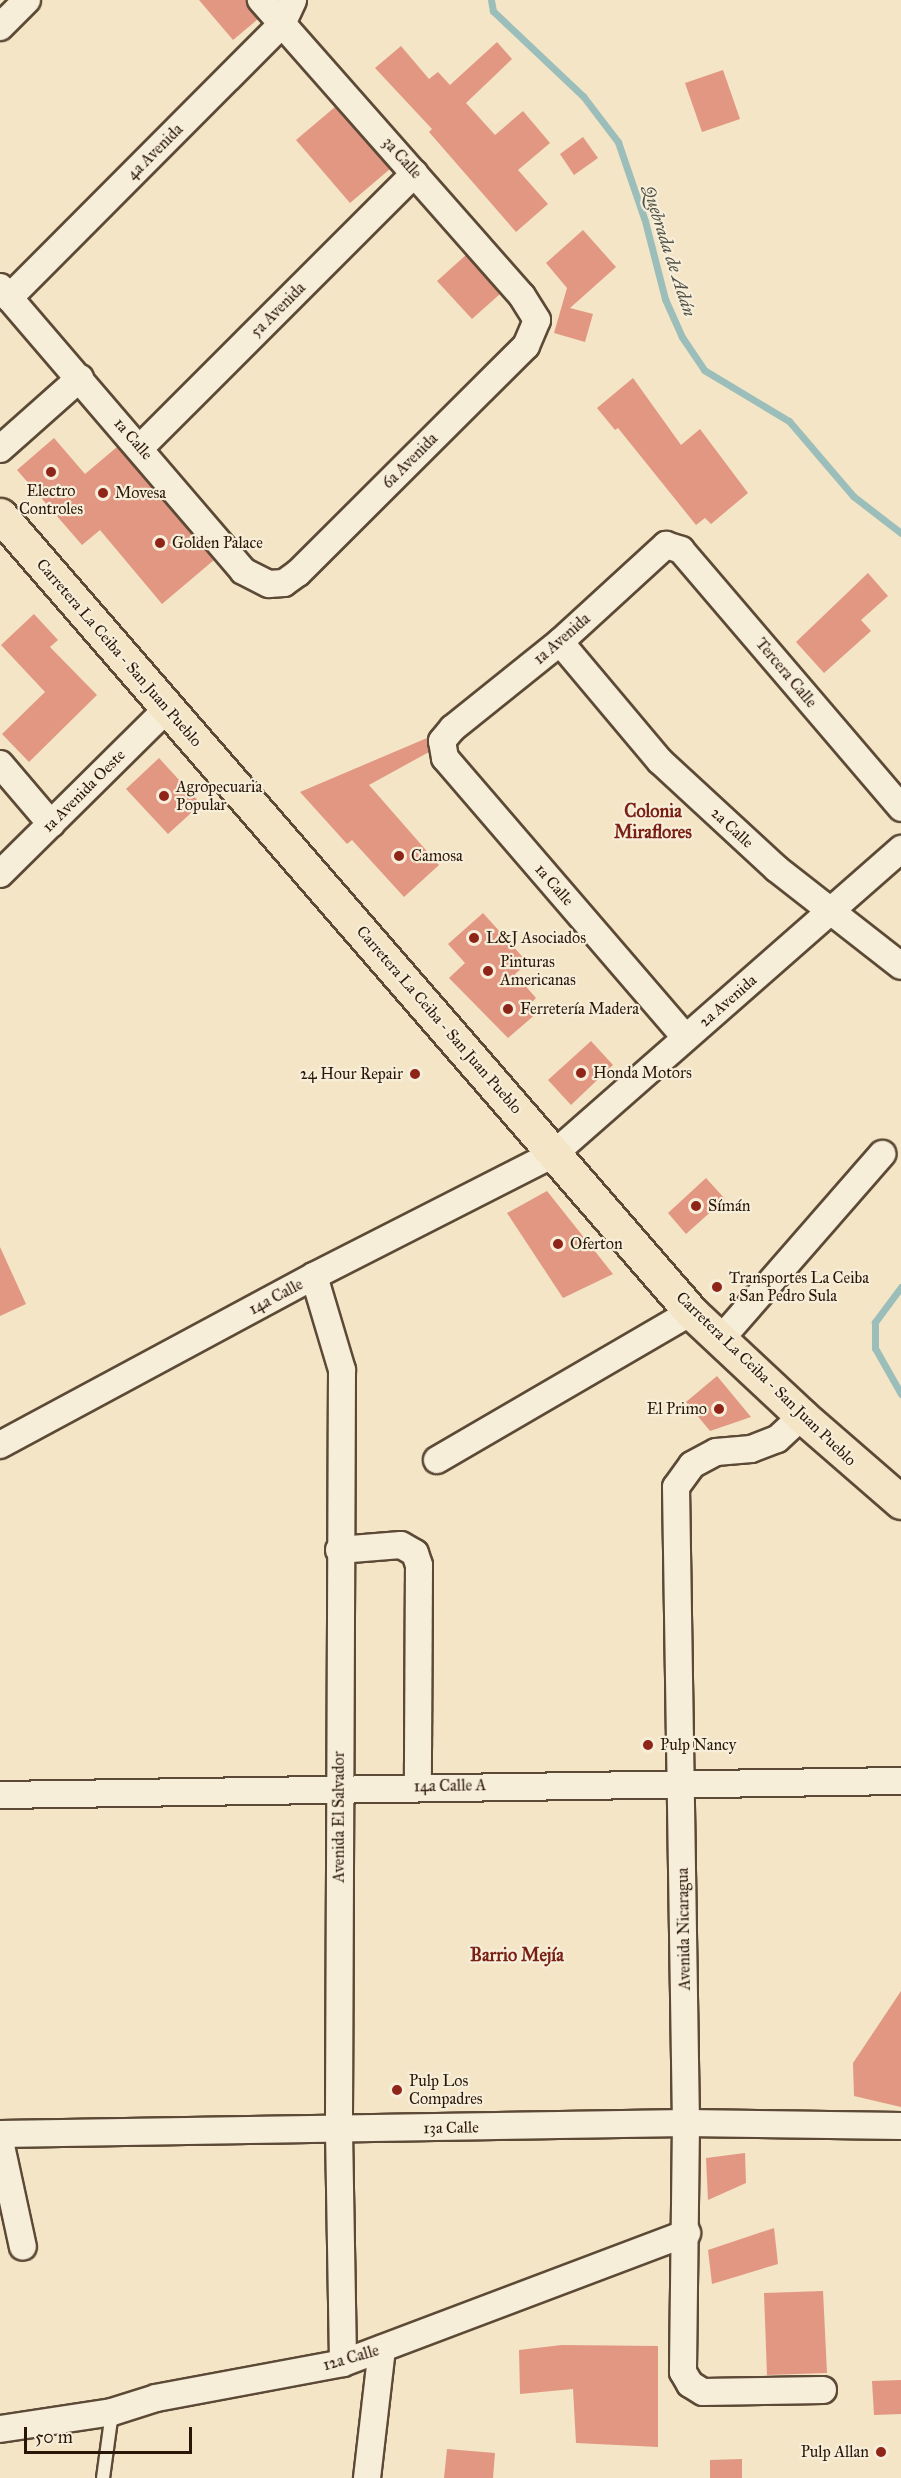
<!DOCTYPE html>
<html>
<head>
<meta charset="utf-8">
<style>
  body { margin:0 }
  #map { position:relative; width:901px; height:2478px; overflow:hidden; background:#f3e5c6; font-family:"IM FELL Great Primer",serif }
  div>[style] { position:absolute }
  .stream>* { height:7px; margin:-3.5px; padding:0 3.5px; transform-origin:3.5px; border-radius:3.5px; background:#9cbeba }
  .building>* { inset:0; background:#e29782 }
  .roads { filter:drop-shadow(2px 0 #5c4a36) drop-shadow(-2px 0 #5c4a36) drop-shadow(0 2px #5c4a36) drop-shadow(0 -2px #5c4a36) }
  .service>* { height:12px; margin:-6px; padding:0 6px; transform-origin:6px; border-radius:6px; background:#f7eeda }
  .minor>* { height:26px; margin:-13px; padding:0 13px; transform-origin:13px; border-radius:13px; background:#f7eeda }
  .primary>* { height:33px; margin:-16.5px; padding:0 16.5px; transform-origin:16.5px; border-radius:16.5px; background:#f3e5c6 }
  .dots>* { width:16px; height:16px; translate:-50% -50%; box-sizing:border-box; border:3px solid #f7eeda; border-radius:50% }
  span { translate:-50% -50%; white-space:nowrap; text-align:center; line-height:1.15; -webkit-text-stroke:4.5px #f7eeda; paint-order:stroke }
  .street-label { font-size:16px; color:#2a1606 }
  .poi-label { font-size:16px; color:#2a1606 }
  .left { translate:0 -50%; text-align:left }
  .right { translate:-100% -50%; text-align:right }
  .water-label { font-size:18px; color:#525145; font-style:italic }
  .neighbourhood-label { font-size:18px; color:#7a1f14; font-weight:700 }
  .scale { position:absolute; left:24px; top:2427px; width:168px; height:27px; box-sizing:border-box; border:3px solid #2a1606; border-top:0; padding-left:8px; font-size:18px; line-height:21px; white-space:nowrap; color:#2a1606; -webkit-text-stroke:4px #f7eeda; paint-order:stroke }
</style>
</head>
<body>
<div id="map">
  <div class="stream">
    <i style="left:491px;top:0;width:11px;rotate:80deg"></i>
    <i style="left:493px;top:11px;width:124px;rotate:43.4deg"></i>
    <i style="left:583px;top:96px;width:58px;rotate:52.7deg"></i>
    <i style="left:618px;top:142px;width:83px;rotate:71.1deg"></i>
    <i style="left:645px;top:221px;width:81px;rotate:75.6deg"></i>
    <i style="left:665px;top:299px;width:42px;rotate:65.9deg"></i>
    <i style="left:682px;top:337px;width:40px;rotate:56deg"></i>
    <i style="left:704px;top:370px;width:99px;rotate:31deg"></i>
    <i style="left:789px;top:421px;width:99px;rotate:49.5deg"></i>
    <i style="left:853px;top:496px;width:61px;rotate:37.6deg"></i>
    <i style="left:901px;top:1287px;width:44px;rotate:126.6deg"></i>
    <i style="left:875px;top:1322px;width:26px;rotate:90deg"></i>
    <i style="left:875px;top:1348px;width:53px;rotate:60.5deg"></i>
  </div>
  <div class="building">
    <i style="clip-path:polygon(199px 0,246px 0,258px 19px,233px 40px)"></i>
    <i style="clip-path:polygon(497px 42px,512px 59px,466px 103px,495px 135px,523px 111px,550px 143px,518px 170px,548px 204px,516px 232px,429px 132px,432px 129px,375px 68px,401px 46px,429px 79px,438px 72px,450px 85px)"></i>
    <i style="clip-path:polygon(723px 70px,740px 119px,702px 132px,685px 83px)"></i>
    <i style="clip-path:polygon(335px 107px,390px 169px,350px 203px,296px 140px)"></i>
    <i style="clip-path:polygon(583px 137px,598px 158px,574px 175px,560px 154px)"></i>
    <i style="clip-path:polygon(583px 230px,616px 267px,570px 308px,593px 314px,585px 342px,554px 333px,567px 288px,546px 263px)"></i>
    <i style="clip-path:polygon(466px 255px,500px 294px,472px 319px,437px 281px)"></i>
    <i style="clip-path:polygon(633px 378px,681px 445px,700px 429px,748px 493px,711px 524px,705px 518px,696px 525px,618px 428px,615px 430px,597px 408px)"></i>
    <i style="clip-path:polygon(54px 438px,85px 474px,117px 447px,214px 560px,162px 604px,100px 530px,82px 545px,17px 470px)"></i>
    <i style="clip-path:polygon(868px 573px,888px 596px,861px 620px,871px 631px,824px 673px,796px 642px)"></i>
    <i style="clip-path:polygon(34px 614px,58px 640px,50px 647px,97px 695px,29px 762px,2px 734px,45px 692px,1px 645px)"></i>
    <i style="clip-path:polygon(427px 738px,429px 752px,369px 785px,439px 865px,404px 897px,352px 840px,347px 844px,300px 792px)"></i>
    <i style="clip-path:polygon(159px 758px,201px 804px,168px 834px,126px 789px)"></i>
    <i style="clip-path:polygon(483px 913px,528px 963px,515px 974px,536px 998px,530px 1004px,537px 1013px,508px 1038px,449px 978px,465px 963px,448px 944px)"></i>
    <i style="clip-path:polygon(591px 1041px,613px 1065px,571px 1105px,548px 1080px)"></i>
    <i style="clip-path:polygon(706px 1178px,725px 1199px,686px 1234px,668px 1213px)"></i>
    <i style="clip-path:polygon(547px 1191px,613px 1274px,563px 1298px,507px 1213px)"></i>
    <i style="clip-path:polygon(0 1247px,26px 1304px,0 1316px)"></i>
    <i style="clip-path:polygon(717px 1376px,751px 1417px,710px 1431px,686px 1402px)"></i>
    <i style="clip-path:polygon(901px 1991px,901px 2107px,854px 2096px,853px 2063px)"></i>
    <i style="clip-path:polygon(745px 2153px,746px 2183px,708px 2200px,706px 2158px)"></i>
    <i style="clip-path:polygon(774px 2228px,778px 2264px,712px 2284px,708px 2250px)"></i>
    <i style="clip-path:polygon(823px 2291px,827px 2373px,767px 2375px,764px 2293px)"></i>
    <i style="clip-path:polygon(562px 2345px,658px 2346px,658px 2447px,576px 2443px,573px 2389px,520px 2394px,519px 2350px)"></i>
    <i style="clip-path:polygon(901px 2380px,901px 2414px,874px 2415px,872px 2381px)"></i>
    <i style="clip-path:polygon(447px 2449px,495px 2453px,493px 2478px,444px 2478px)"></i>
    <i style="clip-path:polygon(742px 2459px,742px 2478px,710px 2478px,710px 2460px)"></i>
  </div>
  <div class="roads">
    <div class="service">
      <i style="left:103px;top:2478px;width:67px;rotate:-82.2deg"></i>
    </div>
    <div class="minor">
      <i style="left:0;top:27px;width:38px;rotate:-45deg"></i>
      <i style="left:0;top:287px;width:374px;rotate:49.4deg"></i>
      <i style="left:243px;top:571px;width:29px;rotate:27deg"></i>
      <i style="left:269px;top:584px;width:15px;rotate:-4deg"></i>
      <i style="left:284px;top:583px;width:17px;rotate:-36deg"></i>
      <i style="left:298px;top:573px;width:322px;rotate:-44.9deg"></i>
      <i style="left:526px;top:346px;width:28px;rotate:-67deg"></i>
      <i style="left:537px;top:320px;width:28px;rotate:-122deg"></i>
      <i style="left:522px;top:296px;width:395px;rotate:-131.4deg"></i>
      <i style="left:9px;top:298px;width:387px;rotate:-45.1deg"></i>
      <i style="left:282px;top:24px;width:26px;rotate:-65deg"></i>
      <i style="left:141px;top:447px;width:387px;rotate:-45deg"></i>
      <i style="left:0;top:449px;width:107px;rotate:-41.6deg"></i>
      <i style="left:560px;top:642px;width:155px;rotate:50deg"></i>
      <i style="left:660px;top:761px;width:159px;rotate:42.7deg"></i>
      <i style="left:777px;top:869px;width:157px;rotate:38deg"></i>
      <i style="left:0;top:764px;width:79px;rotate:49.6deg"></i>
      <i style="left:0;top:874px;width:235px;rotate:-44.7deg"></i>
      <i style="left:685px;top:1037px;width:368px;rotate:-130.7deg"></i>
      <i style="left:445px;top:758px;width:17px;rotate:-100deg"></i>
      <i style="left:442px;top:741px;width:17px;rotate:-50deg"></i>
      <i style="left:453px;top:728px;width:137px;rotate:-38.8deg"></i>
      <i style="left:560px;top:642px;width:144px;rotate:-42.5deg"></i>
      <i style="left:666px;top:545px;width:16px;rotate:18deg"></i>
      <i style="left:681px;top:550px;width:339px;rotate:49.5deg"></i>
      <i style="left:314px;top:1276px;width:98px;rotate:73.4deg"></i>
      <i style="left:342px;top:1370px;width:761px;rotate:90.23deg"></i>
      <i style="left:339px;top:2131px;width:232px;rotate:89deg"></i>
      <i style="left:720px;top:1340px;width:247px;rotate:-48.9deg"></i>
      <i style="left:802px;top:1416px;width:34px;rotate:137deg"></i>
      <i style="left:777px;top:1439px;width:28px;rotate:159deg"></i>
      <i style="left:751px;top:1449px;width:35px;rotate:175deg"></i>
      <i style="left:716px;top:1452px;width:27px;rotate:152deg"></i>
      <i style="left:692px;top:1465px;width:27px;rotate:126deg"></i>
      <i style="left:676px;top:1487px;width:636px;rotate:89.1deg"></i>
      <i style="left:686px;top:2123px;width:249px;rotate:90.7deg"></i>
      <i style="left:683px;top:2372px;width:14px;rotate:60deg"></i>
      <i style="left:690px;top:2384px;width:15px;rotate:32deg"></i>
      <i style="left:703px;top:2392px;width:120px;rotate:-1deg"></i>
      <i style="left:0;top:1445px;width:357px;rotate:-28.3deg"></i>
      <i style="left:314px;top:1276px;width:271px;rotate:-27deg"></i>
      <i style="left:555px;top:1153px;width:461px;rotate:-41.3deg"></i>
      <i style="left:437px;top:1460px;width:294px;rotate:-30.2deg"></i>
      <i style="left:339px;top:1550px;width:62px;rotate:-4.6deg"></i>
      <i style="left:401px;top:1545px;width:16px;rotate:30deg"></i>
      <i style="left:415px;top:1553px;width:13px;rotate:72deg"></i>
      <i style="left:419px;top:1565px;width:222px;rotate:90.3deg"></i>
      <i style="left:0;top:1795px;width:901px;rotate:-0.89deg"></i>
      <i style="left:0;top:2134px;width:686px;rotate:-0.92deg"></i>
      <i style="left:686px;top:2123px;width:215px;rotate:0.8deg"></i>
      <i style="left:0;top:2141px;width:108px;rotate:77.8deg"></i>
      <i style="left:0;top:2429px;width:113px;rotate:-8.6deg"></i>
      <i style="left:112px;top:2412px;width:46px;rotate:-17.7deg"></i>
      <i style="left:156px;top:2398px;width:190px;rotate:-10.6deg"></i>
      <i style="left:343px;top:2363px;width:368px;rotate:-20.7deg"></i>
      <i style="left:367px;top:2478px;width:130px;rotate:-83.4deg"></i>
    </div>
    <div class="primary">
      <i style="left:0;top:515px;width:1055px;rotate:49.07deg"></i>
      <i style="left:691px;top:1312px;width:152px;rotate:43.1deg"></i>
      <i style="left:802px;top:1416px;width:131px;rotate:41deg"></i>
    </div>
  </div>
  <div class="dots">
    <i style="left:51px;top:472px;background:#8f2418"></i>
    <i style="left:103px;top:493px;background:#8f2418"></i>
    <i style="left:160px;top:543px;background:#8f2418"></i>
    <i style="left:164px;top:796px;background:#8f2418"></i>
    <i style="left:399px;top:856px;background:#8f2418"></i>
    <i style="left:474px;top:938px;background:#8f2418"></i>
    <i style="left:488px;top:971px;background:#8f2418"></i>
    <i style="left:508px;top:1009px;background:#8f2418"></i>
    <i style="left:581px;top:1073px;background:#8f2418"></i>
    <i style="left:415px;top:1074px;background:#8f2418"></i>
    <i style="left:696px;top:1206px;background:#8f2418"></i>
    <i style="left:558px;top:1244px;background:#8f2418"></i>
    <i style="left:717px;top:1287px;background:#8f2418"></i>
    <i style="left:719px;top:1409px;background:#8f2418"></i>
    <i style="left:648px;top:1745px;background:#8f2418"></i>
    <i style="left:397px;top:2090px;background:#8f2418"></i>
    <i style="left:881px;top:2452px;background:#8f2418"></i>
  </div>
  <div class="street-label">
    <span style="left:155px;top:152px;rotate:-45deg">4a Avenida</span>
    <span style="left:402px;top:158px;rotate:48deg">3a Calle</span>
    <span style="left:278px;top:310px;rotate:-45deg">5a Avenida</span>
    <span style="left:133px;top:439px;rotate:49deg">1a Calle</span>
    <span style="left:410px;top:461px;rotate:-45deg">6a Avenida</span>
    <span style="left:562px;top:639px;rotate:-41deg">1a Avenida</span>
    <span style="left:119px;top:653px;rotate:49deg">Carretera La Ceiba - San Juan Pueblo</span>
    <span style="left:786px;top:673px;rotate:50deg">Tercera Calle</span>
    <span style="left:84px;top:791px;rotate:-45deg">1a Avenida Oeste</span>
    <span style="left:732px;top:828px;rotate:43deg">2a Calle</span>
    <span style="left:554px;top:885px;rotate:49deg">1a Calle</span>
    <span style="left:728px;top:1001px;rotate:-41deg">2a Avenida</span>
    <span style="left:439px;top:1020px;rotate:49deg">Carretera La Ceiba - San Juan Pueblo</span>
    <span style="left:276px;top:1297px;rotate:-28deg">14a Calle</span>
    <span style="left:766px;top:1379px;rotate:44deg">Carretera La Ceiba - San Juan Pueblo</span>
    <span style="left:450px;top:1786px;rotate:-1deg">14a Calle A</span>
    <span style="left:339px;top:1817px;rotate:-90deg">Avenida El Salvador</span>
    <span style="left:684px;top:1929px;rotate:-91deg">Avenida Nicaragua</span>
    <span style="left:451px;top:2128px;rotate:-1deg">13a Calle</span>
    <span style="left:351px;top:2358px;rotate:-16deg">12a Calle</span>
  </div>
  <div class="poi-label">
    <span style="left:51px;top:500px">Electro<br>Controles</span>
    <span class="left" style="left:115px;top:493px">Movesa</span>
    <span class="left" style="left:172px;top:543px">Golden Palace</span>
    <span class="left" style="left:176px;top:796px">Agropecuaria<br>Popular</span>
    <span class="left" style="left:411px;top:856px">Camosa</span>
    <span class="left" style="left:486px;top:938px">L&amp;J Asociados</span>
    <span class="left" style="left:500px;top:971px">Pinturas<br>Americanas</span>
    <span class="left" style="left:520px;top:1009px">Ferretería Madera</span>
    <span class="left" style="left:593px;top:1073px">Honda Motors</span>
    <span class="right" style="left:403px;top:1074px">24 Hour Repair</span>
    <span class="left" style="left:708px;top:1206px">Símán</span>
    <span class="left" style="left:570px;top:1244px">Oferton</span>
    <span class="left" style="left:729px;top:1287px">Transportes La Ceiba<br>a San Pedro Sula</span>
    <span class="right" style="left:707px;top:1409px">El Primo</span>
    <span class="left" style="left:660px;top:1745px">Pulp Nancy</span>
    <span class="left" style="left:409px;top:2090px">Pulp Los<br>Compadres</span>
    <span class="right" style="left:869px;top:2452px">Pulp Allan</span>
  </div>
  <div class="water-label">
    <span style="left:669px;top:251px;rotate:72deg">Quebrada de Adán</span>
  </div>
  <div class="neighbourhood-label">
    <span style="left:653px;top:822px">Colonia<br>Miraflores</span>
    <span style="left:517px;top:1955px">Barrio Mejía</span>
  </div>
  <div class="scale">50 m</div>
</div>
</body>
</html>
